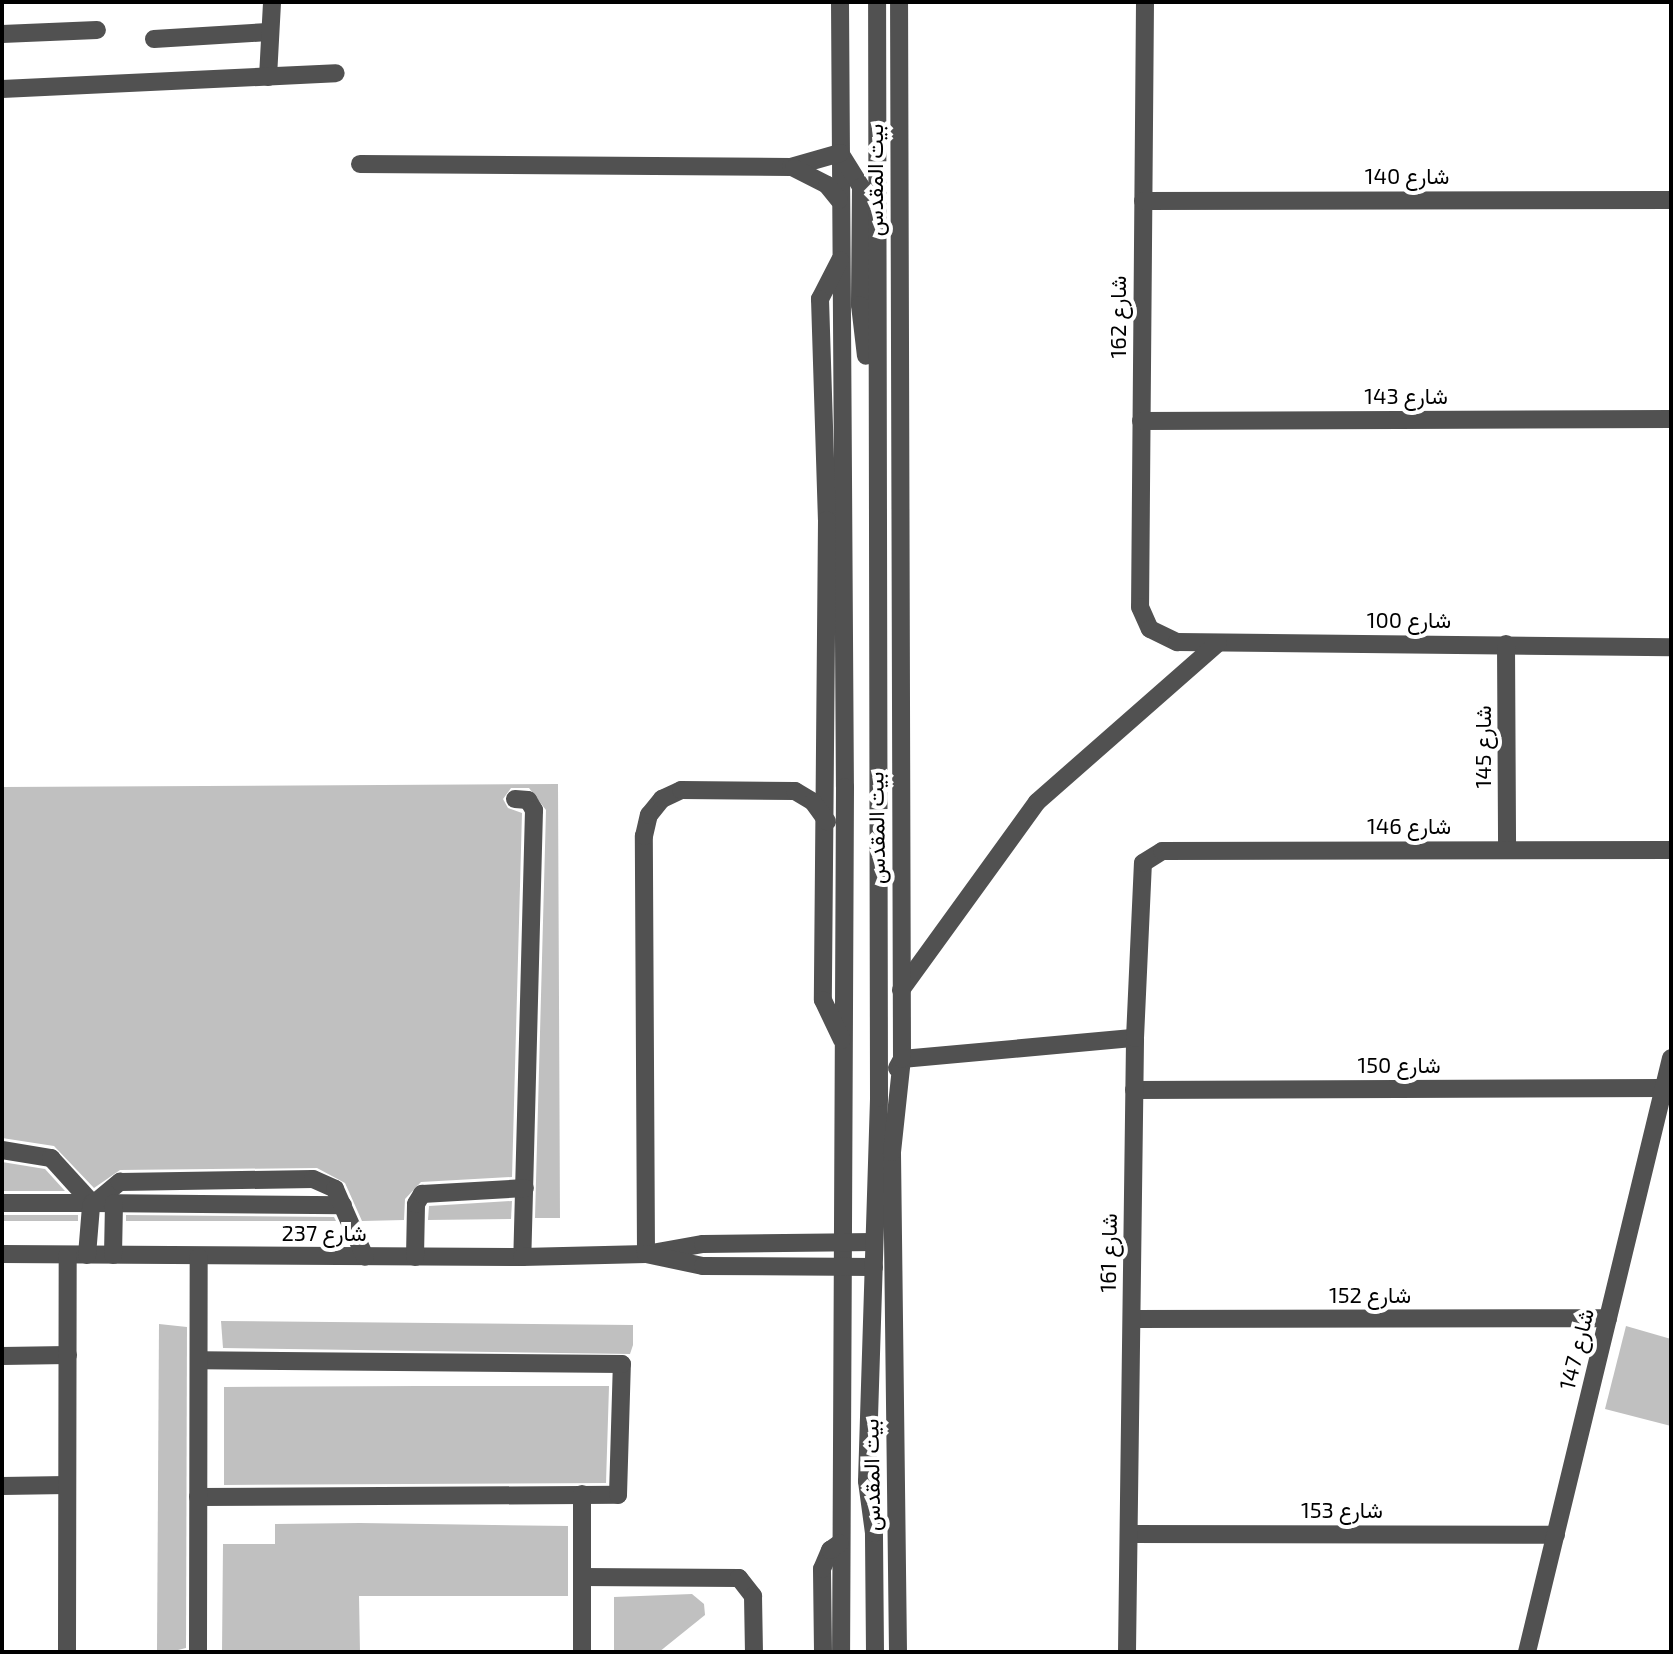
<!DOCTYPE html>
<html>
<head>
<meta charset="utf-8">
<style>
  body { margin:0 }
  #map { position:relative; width:1673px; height:1654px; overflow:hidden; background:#fff; font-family:"Exo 2",Vazirmatn,sans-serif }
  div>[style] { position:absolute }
  .building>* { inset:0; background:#c0c0c0 }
  .minor>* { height:18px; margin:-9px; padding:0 9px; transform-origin:9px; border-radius:9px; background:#515151 }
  span { translate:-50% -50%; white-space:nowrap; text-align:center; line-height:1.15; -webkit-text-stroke:8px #fff; paint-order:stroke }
  .street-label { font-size:22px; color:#000 }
  .frame { position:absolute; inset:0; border:4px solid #000; pointer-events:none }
</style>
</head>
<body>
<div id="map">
  <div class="building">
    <i style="clip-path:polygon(558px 784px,560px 1218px,535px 1218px,546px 810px,529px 788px,511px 788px,503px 799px,508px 808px,522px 813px,512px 1177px,421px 1182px,405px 1199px,404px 1220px,362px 1221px,345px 1183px,317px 1168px,120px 1170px,94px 1188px,54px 1146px,2px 1138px,2px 787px)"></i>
    <i style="clip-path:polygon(2px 1162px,45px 1169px,65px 1191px,2px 1191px)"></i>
    <i style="clip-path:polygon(512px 1201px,511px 1219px,428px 1220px,429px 1206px)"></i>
    <i style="clip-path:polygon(2px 1215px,78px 1215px,78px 1221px,2px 1221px)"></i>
    <i style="clip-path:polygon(126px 1215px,334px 1217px,336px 1221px,126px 1221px)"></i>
    <i style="clip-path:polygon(221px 1321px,633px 1325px,633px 1345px,630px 1354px,223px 1348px)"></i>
    <i style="clip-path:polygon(159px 1324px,187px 1327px,186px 1648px,178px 1650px,157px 1650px)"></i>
    <i style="clip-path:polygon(1626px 1326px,1671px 1339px,1671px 1426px,1605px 1409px)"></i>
    <i style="clip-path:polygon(418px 1386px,609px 1386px,606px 1483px,224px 1485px,224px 1387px)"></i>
    <i style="clip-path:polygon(360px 1523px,568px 1526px,568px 1596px,359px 1596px,360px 1652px,222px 1652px,223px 1544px,275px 1544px,275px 1524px)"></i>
    <i style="clip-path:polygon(692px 1594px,704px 1604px,705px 1615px,659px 1652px,614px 1652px,614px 1597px)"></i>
  </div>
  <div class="minor">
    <i style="left:840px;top:2px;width:785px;rotate:89.64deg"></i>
    <i style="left:845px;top:787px;width:865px;rotate:90.26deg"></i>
    <i style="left:1145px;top:2px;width:605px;rotate:90.47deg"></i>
    <i style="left:1140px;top:607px;width:24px;rotate:66deg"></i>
    <i style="left:1150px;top:629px;width:30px;rotate:26deg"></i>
    <i style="left:1177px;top:642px;width:494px;rotate:0.6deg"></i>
    <i style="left:2px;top:34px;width:95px;rotate:-2.4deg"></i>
    <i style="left:154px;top:39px;width:114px;rotate:-3.5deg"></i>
    <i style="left:268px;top:77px;width:75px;rotate:-86.9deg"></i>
    <i style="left:2px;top:89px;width:334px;rotate:-2.7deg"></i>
    <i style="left:840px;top:153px;width:40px;rotate:58deg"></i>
    <i style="left:861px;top:187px;width:118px;rotate:90.5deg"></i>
    <i style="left:860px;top:305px;width:51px;rotate:83.3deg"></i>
    <i style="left:360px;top:164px;width:431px;rotate:0.4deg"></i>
    <i style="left:791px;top:167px;width:51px;rotate:-15.9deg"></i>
    <i style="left:794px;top:168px;width:37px;rotate:27deg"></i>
    <i style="left:827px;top:185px;width:19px;rotate:51deg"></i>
    <i style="left:1143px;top:201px;width:528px;rotate:-0.11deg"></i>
    <i style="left:840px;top:260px;width:44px;rotate:117.1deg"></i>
    <i style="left:820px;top:299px;width:221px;rotate:88.2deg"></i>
    <i style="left:827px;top:520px;width:480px;rotate:90.5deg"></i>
    <i style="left:823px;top:1000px;width:44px;rotate:64.6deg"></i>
    <i style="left:1141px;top:421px;width:530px;rotate:-0.22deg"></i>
    <i style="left:1506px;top:644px;width:205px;rotate:89.7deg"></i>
    <i style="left:515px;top:799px;width:13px;rotate:4deg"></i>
    <i style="left:528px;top:800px;width:12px;rotate:59deg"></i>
    <i style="left:534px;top:810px;width:447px;rotate:91.5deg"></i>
    <i style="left:901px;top:990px;width:232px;rotate:-54.1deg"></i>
    <i style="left:1037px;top:802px;width:241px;rotate:-41.3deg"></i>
    <i style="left:897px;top:1068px;width:10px;rotate:-61deg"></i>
    <i style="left:902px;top:1059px;width:234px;rotate:-5.2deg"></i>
    <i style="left:1134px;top:1090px;width:530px;rotate:-0.22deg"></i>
    <i style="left:2px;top:1150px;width:50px;rotate:9.3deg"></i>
    <i style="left:51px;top:1158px;width:61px;rotate:47.7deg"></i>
    <i style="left:92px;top:1203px;width:90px;rotate:180deg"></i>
    <i style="left:92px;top:1203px;width:251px;rotate:0.5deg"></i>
    <i style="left:2px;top:1254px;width:520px;rotate:0.33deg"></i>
    <i style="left:522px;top:1257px;width:124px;rotate:-1.4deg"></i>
    <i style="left:646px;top:1254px;width:58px;rotate:-10deg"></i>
    <i style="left:703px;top:1244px;width:171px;rotate:-0.7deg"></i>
    <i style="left:646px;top:1254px;width:418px;rotate:-90.3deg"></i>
    <i style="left:644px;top:836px;width:22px;rotate:-77deg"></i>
    <i style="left:649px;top:815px;width:21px;rotate:-51deg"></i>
    <i style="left:662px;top:799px;width:21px;rotate:-25deg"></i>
    <i style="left:681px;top:790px;width:114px;rotate:0.5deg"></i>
    <i style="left:795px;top:791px;width:21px;rotate:31deg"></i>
    <i style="left:813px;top:802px;width:24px;rotate:54deg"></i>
    <i style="left:646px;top:1254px;width:58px;rotate:11.9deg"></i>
    <i style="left:703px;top:1266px;width:171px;rotate:0.3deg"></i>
    <i style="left:87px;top:1255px;width:49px;rotate:-85.3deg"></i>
    <i style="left:91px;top:1206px;width:38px;rotate:-40deg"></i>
    <i style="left:120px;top:1182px;width:193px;rotate:-0.9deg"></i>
    <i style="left:313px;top:1179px;width:24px;rotate:24deg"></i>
    <i style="left:335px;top:1189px;width:74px;rotate:66.2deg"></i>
    <i style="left:113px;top:1255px;width:52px;rotate:-88.9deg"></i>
    <i style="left:415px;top:1257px;width:53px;rotate:-88.9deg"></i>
    <i style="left:416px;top:1204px;width:12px;rotate:-59deg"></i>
    <i style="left:422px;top:1194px;width:103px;rotate:-3.3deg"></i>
    <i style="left:1132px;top:1319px;width:476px;rotate:-0.1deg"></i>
    <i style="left:2px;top:1356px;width:66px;rotate:-0.9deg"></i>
    <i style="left:2px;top:1486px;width:65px;rotate:-0.9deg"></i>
    <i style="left:198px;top:1497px;width:420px;rotate:-0.3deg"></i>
    <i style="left:618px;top:1495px;width:131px;rotate:-88.3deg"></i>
    <i style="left:622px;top:1364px;width:421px;rotate:-179.5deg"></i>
    <i style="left:1129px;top:1534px;width:427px;rotate:0.1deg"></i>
    <i style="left:582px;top:1577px;width:157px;rotate:0.4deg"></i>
    <i style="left:739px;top:1578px;width:23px;rotate:52deg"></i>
    <i style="left:753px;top:1596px;width:56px;rotate:89deg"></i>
    <i style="left:67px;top:1652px;width:397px;rotate:-89.9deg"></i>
    <i style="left:198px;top:1652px;width:395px;rotate:-89.9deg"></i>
    <i style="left:582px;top:1652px;width:158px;rotate:-90deg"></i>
    <i style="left:823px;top:1652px;width:83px;rotate:-90.7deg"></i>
    <i style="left:822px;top:1569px;width:21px;rotate:-67deg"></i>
    <i style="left:830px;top:1550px;width:12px;rotate:-35deg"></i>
    <i style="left:875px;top:1652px;width:119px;rotate:-90.5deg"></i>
    <i style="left:874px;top:1533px;width:52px;rotate:-97.7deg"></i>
    <i style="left:867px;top:1481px;width:383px;rotate:-88.2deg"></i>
    <i style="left:879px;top:1098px;width:1096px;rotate:-90.1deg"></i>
    <i style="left:898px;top:1652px;width:500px;rotate:-90.69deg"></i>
    <i style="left:892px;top:1152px;width:94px;rotate:-83.9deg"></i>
    <i style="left:902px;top:1059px;width:1057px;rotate:-90.16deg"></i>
    <i style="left:1127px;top:1652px;width:614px;rotate:-89.25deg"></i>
    <i style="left:1135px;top:1038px;width:175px;rotate:-87.4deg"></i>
    <i style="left:1143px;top:863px;width:22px;rotate:-32deg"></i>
    <i style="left:1162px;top:851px;width:509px;rotate:-0.11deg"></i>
    <i style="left:1527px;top:1652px;width:611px;rotate:-76.37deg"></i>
  </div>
  <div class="street-label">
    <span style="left:1407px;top:176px">شارع 140</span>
    <span style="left:875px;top:180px;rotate:-90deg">بيت المقدس</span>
    <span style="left:1118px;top:317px;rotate:-90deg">شارع 162</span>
    <span style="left:1406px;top:396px">شارع 143</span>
    <span style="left:1409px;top:620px">شارع 100</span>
    <span style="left:1483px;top:747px;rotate:-90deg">شارع 145</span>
    <span style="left:1409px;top:826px">شارع 146</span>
    <span style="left:876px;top:828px;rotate:-91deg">بيت المقدس</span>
    <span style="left:1399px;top:1065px">شارع 150</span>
    <span style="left:324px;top:1233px">شارع 237</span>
    <span style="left:1108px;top:1253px;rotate:-89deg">شارع 161</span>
    <span style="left:1370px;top:1295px">شارع 152</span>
    <span style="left:1576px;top:1349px;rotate:-76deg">شارع 147</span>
    <span style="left:871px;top:1475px;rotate:-91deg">بيت المقدس</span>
    <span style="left:1342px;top:1510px">شارع 153</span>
  </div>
  <div class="frame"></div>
</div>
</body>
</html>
